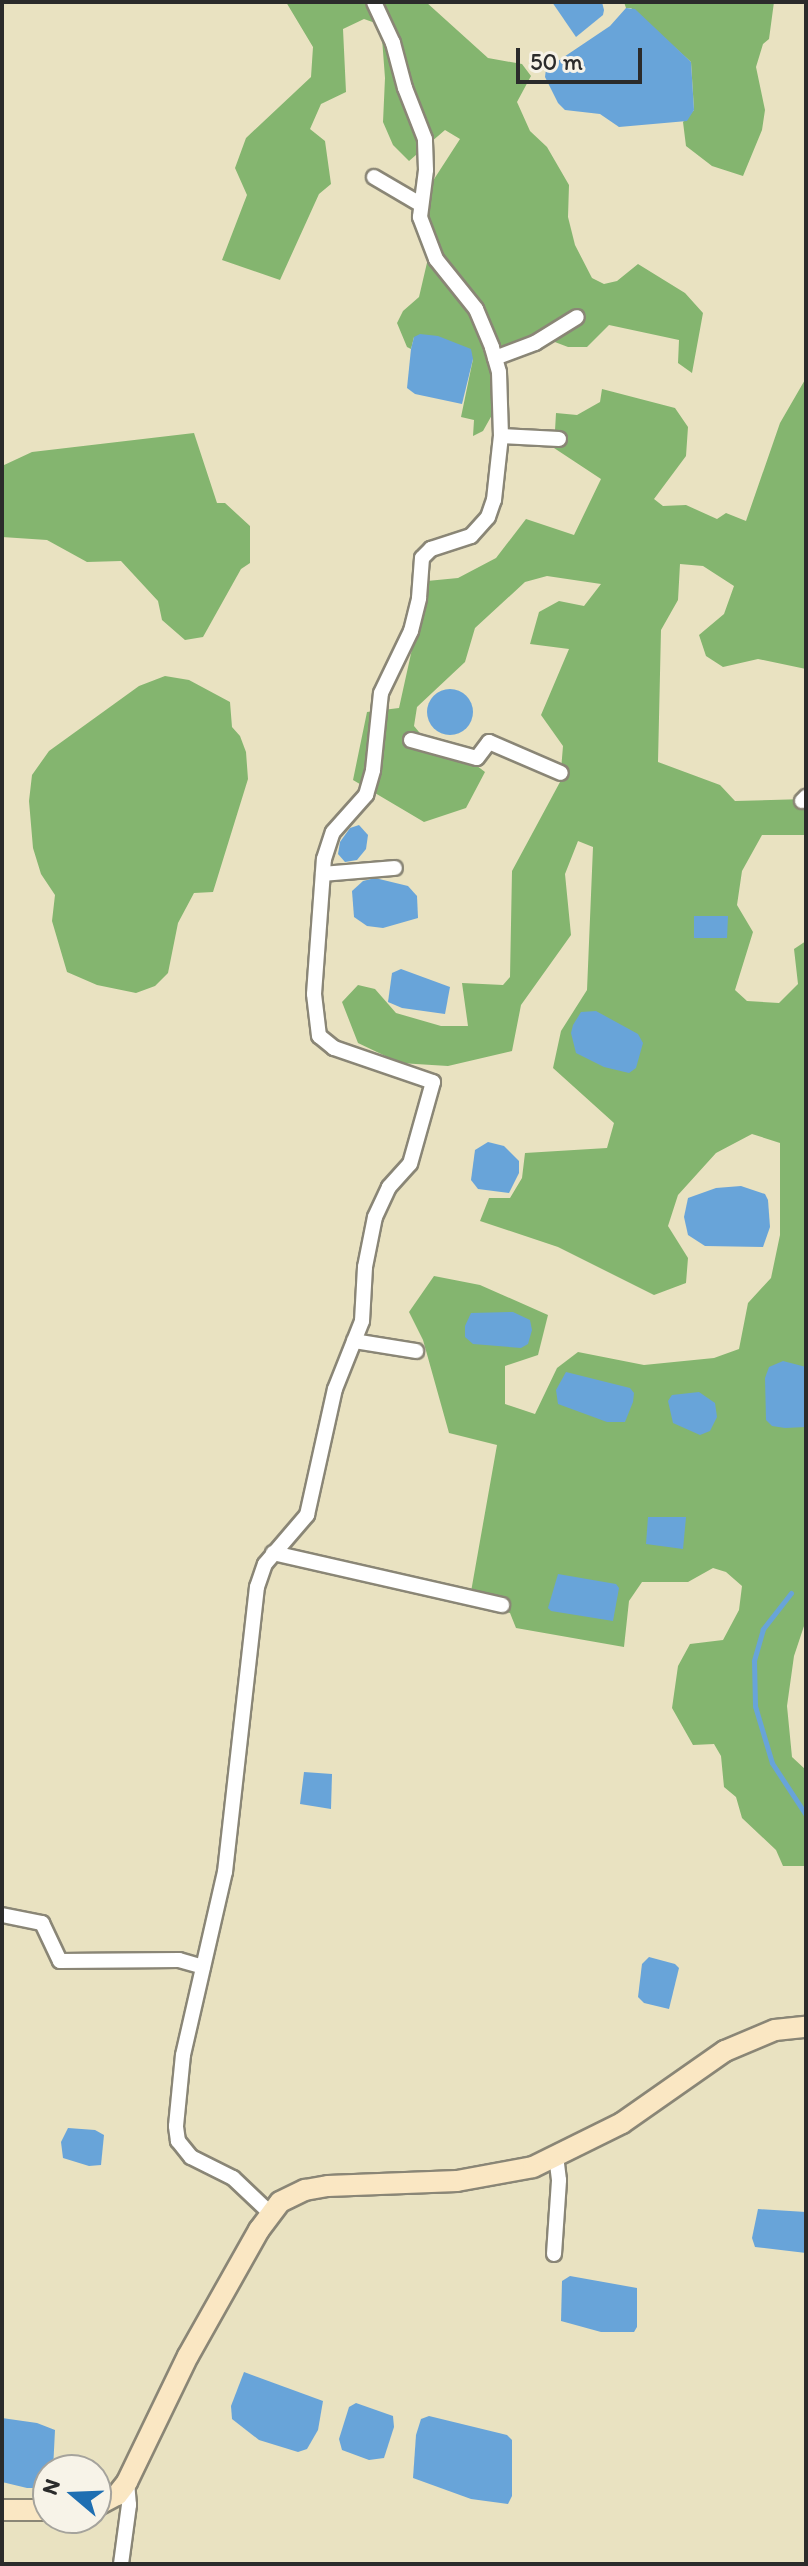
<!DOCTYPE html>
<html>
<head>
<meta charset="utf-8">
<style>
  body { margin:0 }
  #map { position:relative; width:808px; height:2566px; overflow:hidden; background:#e9e2c1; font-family:Itim,sans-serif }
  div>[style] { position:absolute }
  .forest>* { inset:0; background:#84b56f }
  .water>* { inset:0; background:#68a4d9 }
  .round { border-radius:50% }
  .stream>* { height:5px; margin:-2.5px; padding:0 2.5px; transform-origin:2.5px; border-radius:2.5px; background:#68a4d9 }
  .roads { filter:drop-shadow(2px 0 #8a8676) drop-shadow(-2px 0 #8a8676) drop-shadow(0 2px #8a8676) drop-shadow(0 -2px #8a8676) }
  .street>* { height:14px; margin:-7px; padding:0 7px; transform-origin:7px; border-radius:7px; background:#fff }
  .secondary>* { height:20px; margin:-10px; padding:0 10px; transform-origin:10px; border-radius:10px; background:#fae7c3 }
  span { translate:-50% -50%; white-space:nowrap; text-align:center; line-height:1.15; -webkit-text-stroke:7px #f7f3e8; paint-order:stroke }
  .frame { position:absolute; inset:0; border:4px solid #2b2b2b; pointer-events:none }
  .north { position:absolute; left:32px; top:2454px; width:80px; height:80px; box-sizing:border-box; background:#f7f3e8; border:2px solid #a5a39c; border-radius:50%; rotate:289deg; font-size:22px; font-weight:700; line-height:32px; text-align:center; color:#2b2b2b }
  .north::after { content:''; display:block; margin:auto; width:28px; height:36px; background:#1f6fb2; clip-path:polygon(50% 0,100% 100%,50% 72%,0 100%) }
  .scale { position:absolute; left:516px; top:48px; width:126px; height:36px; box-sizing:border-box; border:4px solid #2b2b2b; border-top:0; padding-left:10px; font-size:24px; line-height:28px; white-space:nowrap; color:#2b2b2b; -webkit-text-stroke:6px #f7f3e8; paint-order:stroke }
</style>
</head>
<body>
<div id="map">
  <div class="forest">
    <i style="clip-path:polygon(286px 2px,426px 2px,488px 58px,522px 64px,531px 76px,517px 102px,530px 131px,547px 147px,569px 185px,568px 217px,575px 245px,592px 278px,604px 284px,617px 281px,638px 264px,685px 293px,703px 313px,692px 373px,678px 363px,679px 340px,609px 325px,587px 347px,568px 347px,539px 336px,492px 362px,497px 406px,483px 431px,473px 436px,474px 420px,461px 417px,473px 359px,414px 337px,411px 349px,407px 347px,397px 323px,403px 311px,419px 297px,433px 237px,423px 215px,427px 190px,460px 139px,445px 130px,409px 161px,393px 145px,383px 122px,385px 78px,381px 25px,364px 19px,343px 29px,346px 92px,321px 104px,310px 129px,325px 141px,331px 184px,319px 194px,280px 280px,222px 260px,247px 195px,235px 168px,246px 138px,311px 77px,313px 47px)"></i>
    <i style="clip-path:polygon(624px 2px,774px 2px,769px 39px,763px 44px,756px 67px,765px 110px,762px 130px,743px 176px,712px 166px,686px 146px,683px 122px,694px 110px,691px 62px,631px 8px,626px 8px)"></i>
    <i style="clip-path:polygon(806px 378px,806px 669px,758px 659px,723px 667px,706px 656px,699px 635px,724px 614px,734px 586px,703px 566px,680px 564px,678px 600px,661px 630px,658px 762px,720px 785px,735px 801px,806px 799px,806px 835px,762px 835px,742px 871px,737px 905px,753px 932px,735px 990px,747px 1001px,779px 1003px,798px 984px,794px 949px,806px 941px,806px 1620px,794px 1656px,787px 1706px,792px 1757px,806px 1770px,806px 1866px,783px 1866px,776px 1850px,742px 1818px,736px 1797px,724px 1787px,721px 1756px,714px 1744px,693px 1745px,672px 1708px,678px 1666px,690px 1644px,723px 1640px,739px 1610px,742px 1586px,726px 1572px,713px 1568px,688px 1582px,642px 1582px,629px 1601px,624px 1647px,516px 1628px,510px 1613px,469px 1603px,497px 1445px,449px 1433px,423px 1340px,409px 1312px,434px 1276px,480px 1285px,548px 1315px,538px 1355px,505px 1366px,505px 1404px,535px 1414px,557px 1368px,578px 1352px,644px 1365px,714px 1358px,739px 1349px,748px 1303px,771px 1278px,780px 1235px,780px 1143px,752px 1134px,716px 1153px,678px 1195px,668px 1226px,688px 1258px,686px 1283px,654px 1295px,558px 1247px,480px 1221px,489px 1198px,510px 1198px,522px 1178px,525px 1153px,607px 1148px,614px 1123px,553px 1068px,561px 1031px,587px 990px,593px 847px,578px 841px,565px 874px,571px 935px,521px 1005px,512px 1051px,448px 1066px,400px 1063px,358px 1043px,342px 1002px,358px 985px,375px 989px,396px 1013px,441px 1026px,468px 1026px,462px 983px,503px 985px,510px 977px,512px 871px,560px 782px,563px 746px,541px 715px,569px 649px,530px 644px,539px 612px,559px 601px,584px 606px,601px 584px,547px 576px,525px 582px,475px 628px,465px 662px,417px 707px,414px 726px,429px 744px,472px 762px,485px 772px,466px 808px,424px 822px,353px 780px,367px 712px,399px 708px,427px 581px,458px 578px,496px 558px,526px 519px,574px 535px,601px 479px,554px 448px,556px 413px,577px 415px,600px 402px,602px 389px,675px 408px,688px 427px,686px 456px,654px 499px,663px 506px,686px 505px,717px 519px,726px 513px,746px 521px,780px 423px)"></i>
    <i style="clip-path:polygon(194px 433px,217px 503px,225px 503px,250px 526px,250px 563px,241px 569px,203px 637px,185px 640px,162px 620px,158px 601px,121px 561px,87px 562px,47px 540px,2px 537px,2px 466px,32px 452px)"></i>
    <i style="clip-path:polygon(165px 676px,189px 680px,230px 702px,232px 727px,240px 736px,246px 752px,248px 779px,213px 892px,194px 893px,178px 923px,168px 973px,155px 986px,136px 993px,97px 985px,67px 972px,52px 921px,55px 895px,41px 874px,33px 848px,29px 801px,32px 775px,49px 751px,139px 686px)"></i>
  </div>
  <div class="water">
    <i style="clip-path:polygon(552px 2px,602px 2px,604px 10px,603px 15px,576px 37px)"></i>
    <i style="clip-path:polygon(626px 8px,635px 9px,691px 62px,694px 110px,687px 121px,619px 127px,600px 114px,565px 110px,558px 103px,545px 77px,546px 69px,610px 26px)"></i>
    <i style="clip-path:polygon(420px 334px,438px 336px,471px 349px,473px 359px,462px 404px,415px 394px,407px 388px,411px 349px,414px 337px)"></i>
    <i class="round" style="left:427px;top:689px;width:46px;height:46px"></i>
    <i style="clip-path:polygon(359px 825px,368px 835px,366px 849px,357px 860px,345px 862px,338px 854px,340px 842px,350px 828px)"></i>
    <i style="clip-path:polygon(375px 878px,408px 886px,417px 896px,418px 918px,383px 928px,367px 926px,354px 917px,352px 891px,363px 881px)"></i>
    <i style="clip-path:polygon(694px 916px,728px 916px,727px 938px,694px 938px)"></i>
    <i style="clip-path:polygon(401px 969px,450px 987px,445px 1014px,402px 1008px,388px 1002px,392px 973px)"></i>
    <i style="clip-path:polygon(596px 1011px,638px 1034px,643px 1043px,636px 1068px,629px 1073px,604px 1067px,576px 1053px,571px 1033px,573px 1025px,581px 1012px)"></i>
    <i style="clip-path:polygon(488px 1142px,504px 1146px,519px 1161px,519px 1173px,509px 1193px,478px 1189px,471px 1180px,475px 1150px)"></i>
    <i style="clip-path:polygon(741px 1186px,765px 1194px,768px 1200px,770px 1227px,763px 1247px,705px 1246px,688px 1235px,684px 1217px,688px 1198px,716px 1188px)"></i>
    <i style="clip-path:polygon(513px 1312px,530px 1320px,532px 1330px,528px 1344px,521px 1348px,473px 1344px,465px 1337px,465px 1326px,471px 1313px)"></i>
    <i style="clip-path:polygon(783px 1361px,806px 1367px,806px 1427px,785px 1428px,772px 1426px,766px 1420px,765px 1378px,769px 1367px)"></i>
    <i style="clip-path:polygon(566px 1372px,630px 1388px,634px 1393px,633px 1402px,625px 1422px,607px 1422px,558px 1404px,556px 1390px)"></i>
    <i style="clip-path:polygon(699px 1392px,715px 1403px,717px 1417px,710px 1431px,700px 1435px,673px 1423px,668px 1401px,672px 1395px)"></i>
    <i style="clip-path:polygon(648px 1517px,686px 1517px,683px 1549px,646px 1544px)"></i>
    <i style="clip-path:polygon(558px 1574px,616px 1584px,619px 1588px,613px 1621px,551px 1611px,548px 1608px)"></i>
    <i style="clip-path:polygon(304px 1772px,332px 1774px,331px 1809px,300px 1804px)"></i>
    <i style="clip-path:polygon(649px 1957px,675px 1964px,679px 1968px,669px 2009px,644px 2003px,638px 1997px,642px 1964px)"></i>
    <i style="clip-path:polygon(68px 2128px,95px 2130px,104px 2135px,101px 2165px,89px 2166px,63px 2158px,61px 2142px)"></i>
    <i style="clip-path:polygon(758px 2209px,806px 2212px,806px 2253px,755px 2247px,752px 2238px)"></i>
    <i style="clip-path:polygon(570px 2276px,637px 2288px,637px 2327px,634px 2332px,601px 2332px,561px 2321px,562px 2281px)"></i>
    <i style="clip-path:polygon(244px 2372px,323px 2401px,318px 2430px,307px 2449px,298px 2452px,259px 2440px,232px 2419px,231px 2406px)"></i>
    <i style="clip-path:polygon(356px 2403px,393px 2416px,394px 2427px,384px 2458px,369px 2460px,342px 2450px,339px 2439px,349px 2407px)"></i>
    <i style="clip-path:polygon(429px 2416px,507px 2435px,512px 2440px,512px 2496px,508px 2504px,471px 2499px,413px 2478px,416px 2435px,421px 2419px)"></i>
    <i style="clip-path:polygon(2px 2418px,37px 2423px,55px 2430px,53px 2470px,48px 2470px,48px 2484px,44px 2488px,27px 2488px,2px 2482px)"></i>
  </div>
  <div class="stream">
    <i style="left:791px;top:1593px;width:46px;rotate:127.9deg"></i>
    <i style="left:763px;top:1629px;width:33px;rotate:106deg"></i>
    <i style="left:754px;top:1661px;width:45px;rotate:88.7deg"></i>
    <i style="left:755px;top:1706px;width:59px;rotate:73.4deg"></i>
    <i style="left:772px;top:1763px;width:62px;rotate:56.8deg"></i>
  </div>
  <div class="roads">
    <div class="street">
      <i style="left:374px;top:177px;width:53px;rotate:30.4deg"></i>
      <i style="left:495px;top:358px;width:43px;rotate:-20.6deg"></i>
      <i style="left:535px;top:343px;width:49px;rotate:-31.8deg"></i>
      <i style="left:501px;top:436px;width:58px;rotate:3deg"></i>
      <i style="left:411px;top:740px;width:68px;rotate:15.3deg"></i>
      <i style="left:477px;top:758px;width:20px;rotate:-53deg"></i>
      <i style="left:489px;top:742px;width:78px;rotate:23.3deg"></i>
      <i style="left:802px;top:801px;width:6px;rotate:-45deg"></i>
      <i style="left:323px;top:874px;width:72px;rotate:-4.8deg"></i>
      <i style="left:354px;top:1341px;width:63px;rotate:9.2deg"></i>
      <i style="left:273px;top:1553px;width:235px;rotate:12.8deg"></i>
      <i style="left:2px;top:1915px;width:41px;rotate:11.3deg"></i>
      <i style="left:42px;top:1923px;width:42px;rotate:64.7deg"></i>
      <i style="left:60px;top:1961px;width:119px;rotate:-0.5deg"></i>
      <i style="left:179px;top:1960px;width:25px;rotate:16deg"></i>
      <i style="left:270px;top:2213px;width:51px;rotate:-136.6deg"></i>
      <i style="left:233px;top:2178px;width:47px;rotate:-153.4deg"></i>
      <i style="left:191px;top:2157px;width:21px;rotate:-129deg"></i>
      <i style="left:178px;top:2141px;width:15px;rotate:-98deg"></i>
      <i style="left:176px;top:2126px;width:71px;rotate:-84.4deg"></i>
      <i style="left:183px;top:2055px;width:188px;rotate:-77.1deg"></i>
      <i style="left:225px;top:1872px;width:287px;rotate:-83.6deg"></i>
      <i style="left:257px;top:1587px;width:24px;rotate:-71deg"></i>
      <i style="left:265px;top:1564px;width:65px;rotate:-49.4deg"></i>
      <i style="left:307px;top:1515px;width:129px;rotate:-77.5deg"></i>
      <i style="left:335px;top:1389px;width:73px;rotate:-68.3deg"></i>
      <i style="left:362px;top:1321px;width:54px;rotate:-86.8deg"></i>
      <i style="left:365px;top:1267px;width:51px;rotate:-78.7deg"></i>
      <i style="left:375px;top:1217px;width:33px;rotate:-65deg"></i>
      <i style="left:389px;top:1187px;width:31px;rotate:-48deg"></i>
      <i style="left:410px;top:1164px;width:85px;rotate:-74.3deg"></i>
      <i style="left:433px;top:1082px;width:105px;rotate:-161deg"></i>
      <i style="left:334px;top:1048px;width:19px;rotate:-141deg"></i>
      <i style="left:319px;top:1036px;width:42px;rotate:-96.8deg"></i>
      <i style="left:314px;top:994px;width:135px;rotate:-85.8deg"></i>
      <i style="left:324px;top:859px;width:28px;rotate:-72deg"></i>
      <i style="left:333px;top:832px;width:50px;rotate:-48.3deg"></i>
      <i style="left:366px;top:795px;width:26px;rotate:-74deg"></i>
      <i style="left:373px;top:770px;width:77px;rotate:-84.1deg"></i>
      <i style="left:381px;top:693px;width:69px;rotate:-64.2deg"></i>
      <i style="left:411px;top:631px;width:34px;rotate:-76deg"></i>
      <i style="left:419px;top:598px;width:40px;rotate:-85.7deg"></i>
      <i style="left:422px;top:558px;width:13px;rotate:-45deg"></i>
      <i style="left:431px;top:549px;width:42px;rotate:-18deg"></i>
      <i style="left:471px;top:536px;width:25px;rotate:-48deg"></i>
      <i style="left:488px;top:517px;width:18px;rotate:-71deg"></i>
      <i style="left:494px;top:500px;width:64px;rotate:-83.8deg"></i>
      <i style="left:501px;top:436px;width:64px;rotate:-91.8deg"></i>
      <i style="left:499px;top:372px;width:26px;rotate:-106deg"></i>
      <i style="left:492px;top:347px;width:41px;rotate:-112.8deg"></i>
      <i style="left:476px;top:309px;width:64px;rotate:-128.7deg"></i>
      <i style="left:436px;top:259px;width:45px;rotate:-110.9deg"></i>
      <i style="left:420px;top:217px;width:47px;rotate:-82.7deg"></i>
      <i style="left:426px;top:170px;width:31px;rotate:-92deg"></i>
      <i style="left:425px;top:139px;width:55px;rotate:-111.4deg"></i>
      <i style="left:405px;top:88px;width:47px;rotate:-104.9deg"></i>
      <i style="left:393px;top:43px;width:45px;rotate:-114.9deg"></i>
      <i style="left:554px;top:2254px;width:74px;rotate:-86.1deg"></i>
      <i style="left:559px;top:2180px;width:23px;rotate:-97deg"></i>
      <i style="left:121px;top:2564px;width:60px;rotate:-82.3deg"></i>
      <i style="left:129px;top:2505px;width:23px;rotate:-95deg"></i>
    </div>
    <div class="secondary">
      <i style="left:96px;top:2506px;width:24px;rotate:-28deg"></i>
      <i style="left:117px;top:2495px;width:16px;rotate:-52deg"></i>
      <i style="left:127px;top:2482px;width:140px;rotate:-64.2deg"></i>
      <i style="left:188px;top:2356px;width:145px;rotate:-60.6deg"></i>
      <i style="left:259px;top:2230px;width:35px;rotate:-53deg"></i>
      <i style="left:280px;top:2202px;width:28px;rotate:-26deg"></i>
      <i style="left:305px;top:2190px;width:23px;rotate:-10deg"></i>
      <i style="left:328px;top:2186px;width:129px;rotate:-2.2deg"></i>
      <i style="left:457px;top:2181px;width:77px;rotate:-10.4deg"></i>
      <i style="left:533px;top:2167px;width:99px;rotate:-26.3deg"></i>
      <i style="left:622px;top:2123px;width:126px;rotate:-35deg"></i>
      <i style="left:725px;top:2051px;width:54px;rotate:-22.8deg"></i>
      <i style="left:775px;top:2030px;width:31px;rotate:-6deg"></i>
      <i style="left:2px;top:2510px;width:46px"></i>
    </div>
  </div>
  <div class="frame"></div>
  <div class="north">N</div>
  <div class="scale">50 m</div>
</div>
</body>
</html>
